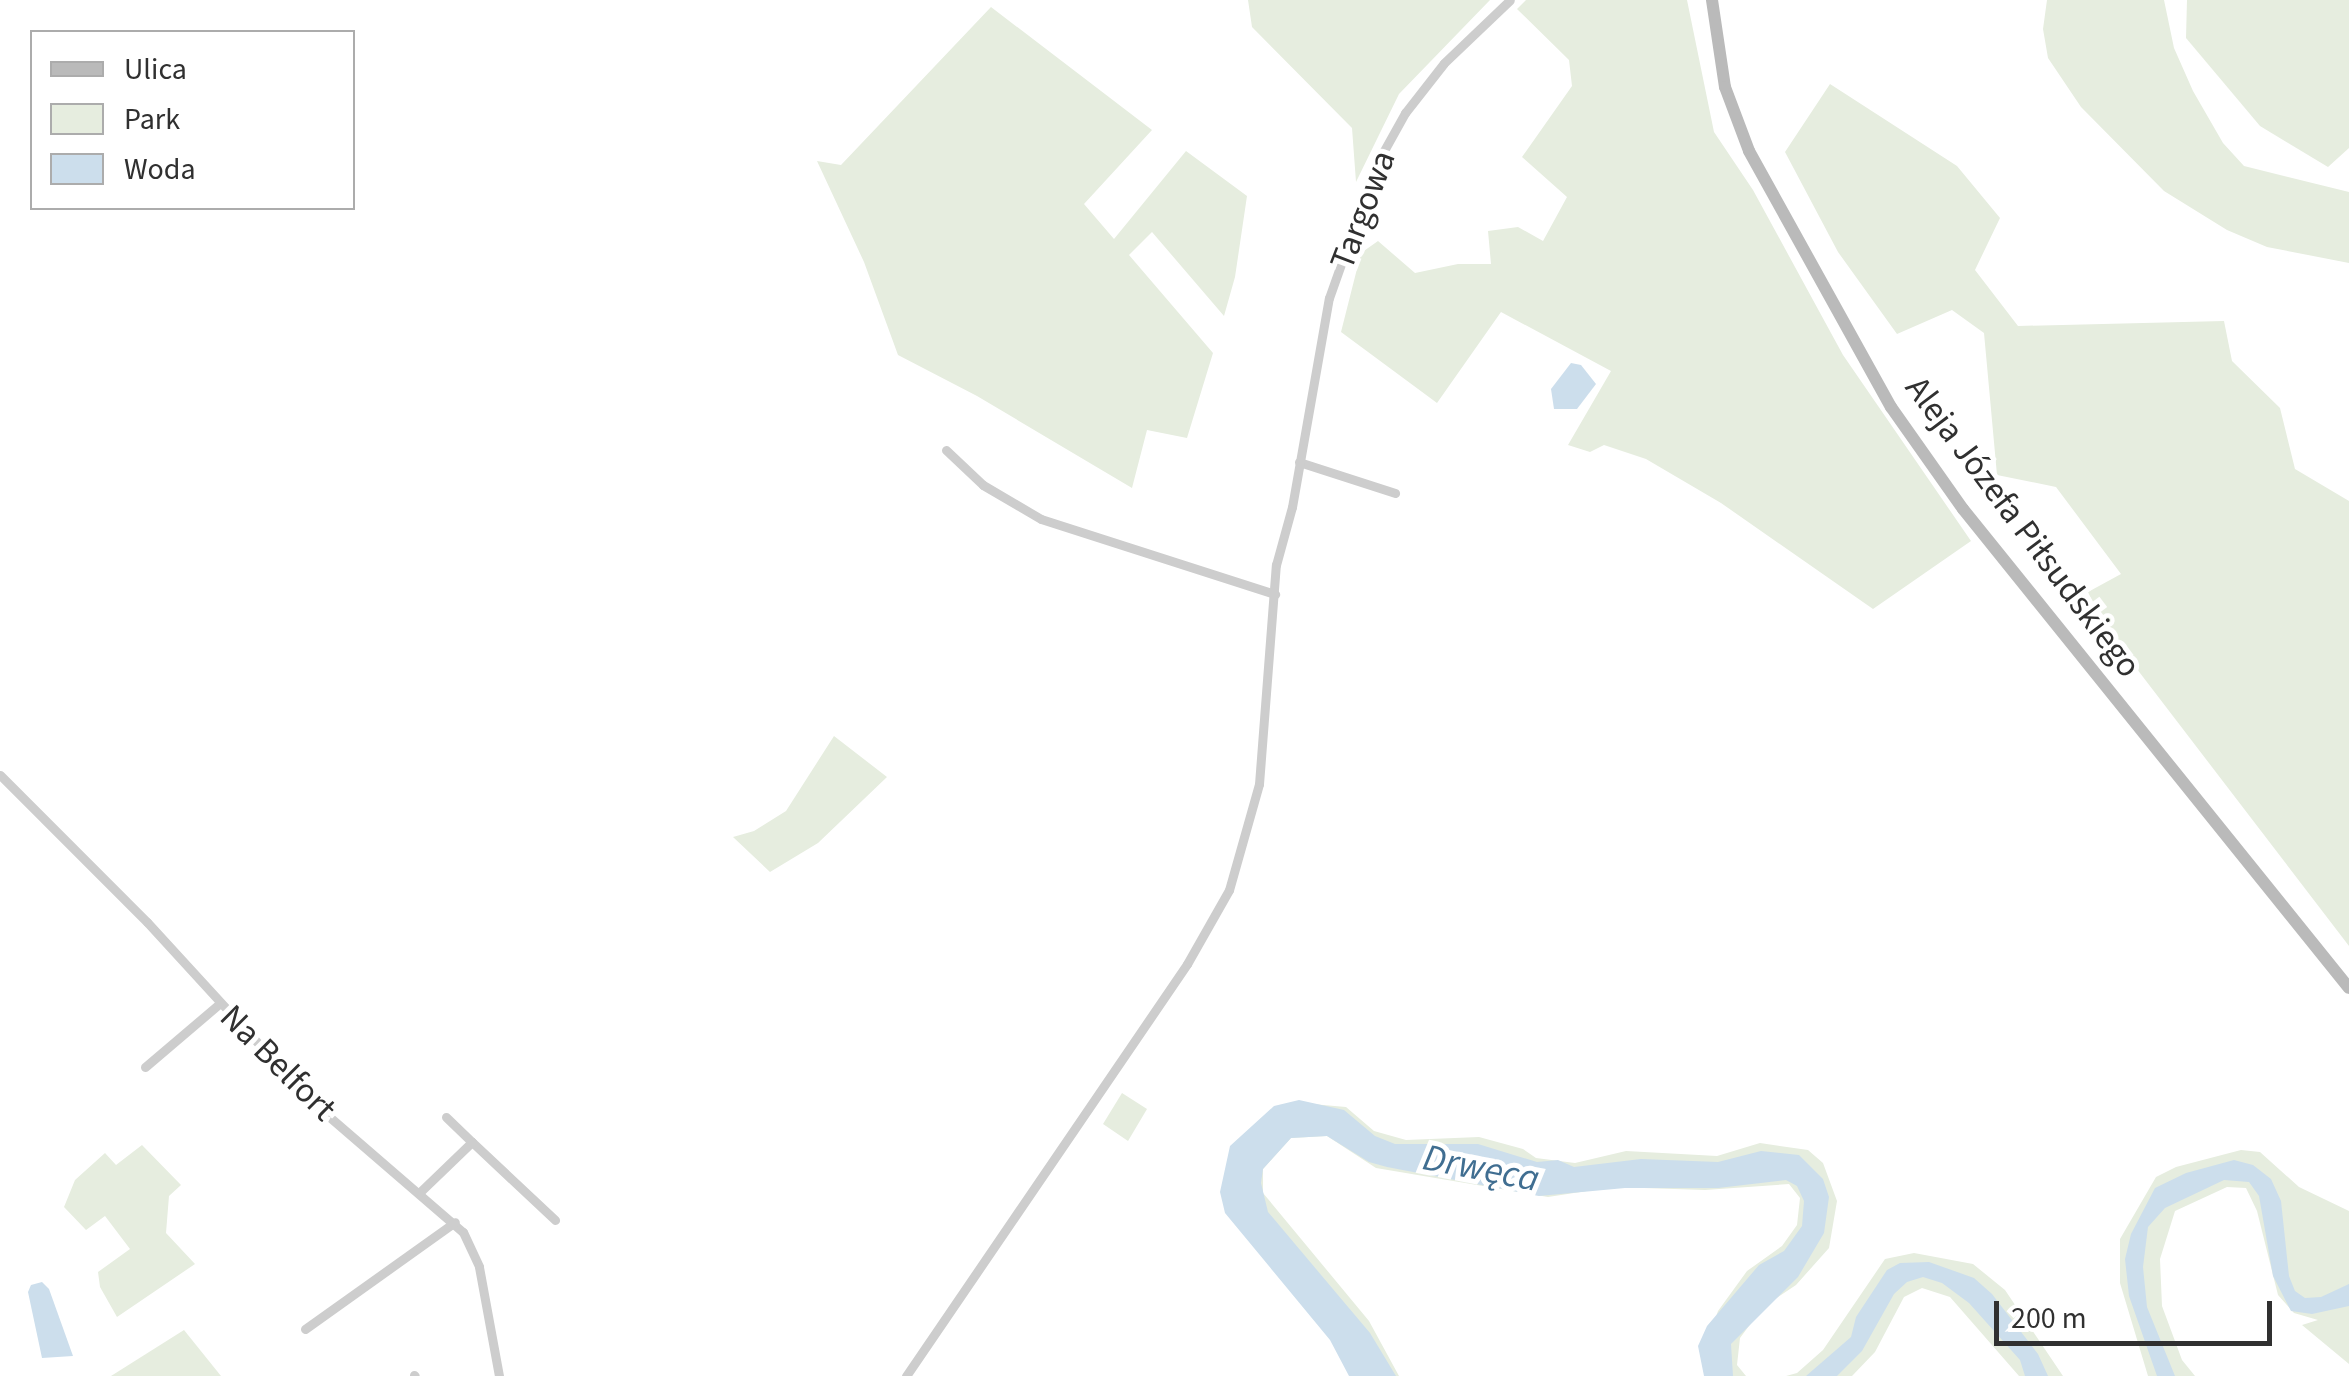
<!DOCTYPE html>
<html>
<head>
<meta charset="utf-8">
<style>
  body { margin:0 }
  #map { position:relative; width:2349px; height:1376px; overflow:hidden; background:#fff; font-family:"Source Sans 3",sans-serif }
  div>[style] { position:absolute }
  .green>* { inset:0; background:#e6eddf }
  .water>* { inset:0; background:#ccdeec }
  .minor>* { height:9px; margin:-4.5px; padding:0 4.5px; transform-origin:4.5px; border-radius:4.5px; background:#cdcdcd }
  .secondary>* { height:12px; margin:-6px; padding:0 6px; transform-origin:6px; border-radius:6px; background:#bababa }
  span { translate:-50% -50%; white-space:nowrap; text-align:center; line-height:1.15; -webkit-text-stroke:10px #fff; paint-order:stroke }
  .street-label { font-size:35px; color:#303030 }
  .water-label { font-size:38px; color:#406e91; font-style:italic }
  .legend { position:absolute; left:30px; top:30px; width:325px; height:180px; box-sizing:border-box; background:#fff; border:2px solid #acacac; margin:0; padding:12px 18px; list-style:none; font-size:30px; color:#303030 }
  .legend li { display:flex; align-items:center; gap:20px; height:50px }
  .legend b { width:50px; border:2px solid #acacac }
  .scale { position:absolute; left:1994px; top:1301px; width:278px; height:45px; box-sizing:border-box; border:5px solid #303030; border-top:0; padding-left:12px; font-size:30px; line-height:35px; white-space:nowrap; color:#303030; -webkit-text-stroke:8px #fff; paint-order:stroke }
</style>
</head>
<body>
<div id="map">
  <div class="green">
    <i style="clip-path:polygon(1248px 0,1490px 0,1399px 94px,1356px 182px,1352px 128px,1252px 27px)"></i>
    <i style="clip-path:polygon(1526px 0,1687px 0,1714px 132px,1753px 190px,1843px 355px,1971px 541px,1873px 609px,1721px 503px,1646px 459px,1604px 445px,1590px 452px,1568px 445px,1611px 371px,1501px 312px,1437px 403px,1341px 332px,1361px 253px,1378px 241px,1415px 273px,1458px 264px,1491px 264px,1488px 231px,1518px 227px,1543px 241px,1567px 197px,1522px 157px,1572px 86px,1569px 60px,1517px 9px)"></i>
    <i style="clip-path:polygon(2047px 0,2164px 0,2174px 48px,2193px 91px,2223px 143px,2244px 166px,2349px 192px,2349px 263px,2267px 247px,2227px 230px,2164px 191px,2081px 107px,2048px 58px,2043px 29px)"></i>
    <i style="clip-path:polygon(2187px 0,2349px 0,2349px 148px,2328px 167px,2260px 126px,2186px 38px)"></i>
    <i style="clip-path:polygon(991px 7px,1152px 130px,1084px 204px,1114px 239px,1186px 151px,1247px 196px,1235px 277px,1224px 316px,1152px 232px,1129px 255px,1213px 353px,1187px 438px,1147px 430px,1132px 488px,977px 396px,898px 355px,864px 262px,817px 161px,841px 165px)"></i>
    <i style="clip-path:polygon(1830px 84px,1957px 166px,2000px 218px,1975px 270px,2018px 326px,2224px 321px,2232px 361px,2280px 408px,2295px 469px,2349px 501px,2349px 946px,2104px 626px,2088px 592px,2121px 574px,2056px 487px,1997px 475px,1984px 333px,1952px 310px,1897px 334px,1838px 252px,1785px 152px)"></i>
    <i style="clip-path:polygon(834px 736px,887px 777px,818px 843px,770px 872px,733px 837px,754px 831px,786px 811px)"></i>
    <i style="clip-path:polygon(1122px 1093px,1147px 1109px,1128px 1141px,1103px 1124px)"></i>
    <i style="clip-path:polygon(1312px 1104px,1346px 1107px,1374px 1131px,1406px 1140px,1479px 1137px,1523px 1149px,1536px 1158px,1575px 1163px,1626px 1151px,1717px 1156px,1760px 1143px,1808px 1150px,1823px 1163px,1837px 1201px,1829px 1248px,1796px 1285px,1763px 1307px,1740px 1338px,1737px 1365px,1746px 1376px,1711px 1376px,1704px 1350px,1718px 1311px,1747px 1271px,1782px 1246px,1797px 1225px,1800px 1198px,1789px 1184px,1705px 1190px,1613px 1187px,1548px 1197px,1376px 1168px,1327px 1136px,1291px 1138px,1263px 1169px,1263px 1193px,1369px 1321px,1399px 1376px,1355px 1376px,1233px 1181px)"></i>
    <i style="clip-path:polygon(142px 1145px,181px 1185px,169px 1196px,166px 1233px,195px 1264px,117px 1317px,100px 1287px,98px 1272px,130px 1249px,105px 1216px,86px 1230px,64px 1207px,75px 1180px,105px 1153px,116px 1165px)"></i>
    <i style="clip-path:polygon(2241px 1150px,2260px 1152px,2299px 1187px,2349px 1211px,2349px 1364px,2302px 1325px,2318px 1320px,2294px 1313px,2278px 1295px,2257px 1211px,2246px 1188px,2227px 1187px,2175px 1211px,2160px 1259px,2162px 1306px,2182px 1360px,2195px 1376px,2148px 1376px,2120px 1283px,2120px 1239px,2156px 1177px,2176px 1167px)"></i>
    <i style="clip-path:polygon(1914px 1253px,1973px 1264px,2005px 1290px,2063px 1376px,2019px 1376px,1950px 1297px,1922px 1288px,1904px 1297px,1875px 1352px,1852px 1376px,1786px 1376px,1797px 1373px,1823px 1350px,1885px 1259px)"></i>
    <i style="clip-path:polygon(184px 1330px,221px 1376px,111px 1376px)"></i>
  </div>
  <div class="water">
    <i style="clip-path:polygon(1571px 363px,1581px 365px,1596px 384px,1577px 409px,1554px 409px,1551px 389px)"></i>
    <i style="clip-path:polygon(1299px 1100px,1344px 1110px,1375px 1136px,1395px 1144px,1478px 1144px,1537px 1162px,1558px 1160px,1574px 1167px,1641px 1159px,1718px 1162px,1761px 1151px,1799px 1155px,1823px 1179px,1829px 1197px,1824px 1233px,1798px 1277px,1731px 1344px,1733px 1376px,1704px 1376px,1698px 1346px,1707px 1326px,1759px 1265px,1784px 1251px,1802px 1226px,1804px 1201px,1797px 1186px,1786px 1180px,1718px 1188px,1625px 1188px,1539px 1196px,1387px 1167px,1369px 1162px,1327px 1136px,1291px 1138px,1263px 1169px,1261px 1183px,1268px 1212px,1370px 1333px,1396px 1376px,1349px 1376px,1330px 1340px,1225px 1213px,1220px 1192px,1230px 1146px,1274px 1106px)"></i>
    <i style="clip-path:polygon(2234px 1160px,2253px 1165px,2271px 1179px,2281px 1201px,2289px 1276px,2295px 1291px,2305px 1298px,2321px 1297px,2349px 1284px,2349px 1306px,2312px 1314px,2291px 1311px,2273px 1276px,2259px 1196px,2249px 1182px,2224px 1180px,2165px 1208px,2148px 1227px,2143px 1267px,2147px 1307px,2175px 1376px,2157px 1376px,2129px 1296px,2125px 1259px,2131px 1234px,2155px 1188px,2186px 1173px)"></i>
    <i style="clip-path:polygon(1929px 1262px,1974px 1278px,1992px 1294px,2038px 1354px,2048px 1376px,2025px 1376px,2020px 1360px,1969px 1303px,1942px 1283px,1923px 1277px,1907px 1282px,1894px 1294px,1862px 1351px,1837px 1376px,1806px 1376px,1851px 1337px,1856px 1317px,1887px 1270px,1900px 1263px)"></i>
    <i style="clip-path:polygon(42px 1282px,49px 1289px,73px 1356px,42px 1358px,28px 1292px,31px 1285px)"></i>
  </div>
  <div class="minor">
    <i style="left:946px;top:450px;width:51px;rotate:43.4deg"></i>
    <i style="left:983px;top:485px;width:67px;rotate:30.4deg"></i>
    <i style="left:1041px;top:519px;width:246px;rotate:17.8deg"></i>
    <i style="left:1299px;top:462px;width:101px;rotate:17.9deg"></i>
    <i style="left:0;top:775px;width:208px;rotate:45deg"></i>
    <i style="left:147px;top:922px;width:243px;rotate:47.5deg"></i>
    <i style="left:311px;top:1101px;width:201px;rotate:40.8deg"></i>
    <i style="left:463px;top:1232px;width:38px;rotate:65deg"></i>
    <i style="left:479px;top:1267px;width:111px;rotate:79.6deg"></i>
    <i style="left:145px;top:1067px;width:97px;rotate:-40.4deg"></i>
    <i style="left:446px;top:1117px;width:36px;rotate:44deg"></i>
    <i style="left:420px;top:1192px;width:72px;rotate:-43.9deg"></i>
    <i style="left:472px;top:1142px;width:114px;rotate:43.2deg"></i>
    <i style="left:305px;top:1329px;width:184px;rotate:-35.5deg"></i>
    <i style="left:414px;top:1375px;width:1px;rotate:45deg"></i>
    <i style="left:906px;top:1376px;width:499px;rotate:-55.7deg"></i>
    <i style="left:1187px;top:964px;width:85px;rotate:-60.4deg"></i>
    <i style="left:1229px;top:890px;width:110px;rotate:-74.2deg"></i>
    <i style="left:1259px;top:784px;width:220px;rotate:-85.6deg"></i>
    <i style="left:1276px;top:565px;width:60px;rotate:-74.6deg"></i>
    <i style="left:1292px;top:507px;width:212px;rotate:-80deg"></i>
    <i style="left:1329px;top:298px;width:141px;rotate:-70.5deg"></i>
    <i style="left:1376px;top:165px;width:60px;rotate:-60.9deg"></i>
    <i style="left:1405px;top:113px;width:63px;rotate:-52deg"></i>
    <i style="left:1444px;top:63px;width:91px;rotate:-43.7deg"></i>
  </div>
  <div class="secondary">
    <i style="left:1712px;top:0;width:88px;rotate:81.5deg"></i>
    <i style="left:1725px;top:87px;width:68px;rotate:69.4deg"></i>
    <i style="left:1749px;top:151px;width:293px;rotate:61deg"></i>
    <i style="left:1891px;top:407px;width:125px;rotate:54.8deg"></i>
    <i style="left:1963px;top:509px;width:615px;rotate:51.14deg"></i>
  </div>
  <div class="street-label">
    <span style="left:1363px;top:210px;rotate:-69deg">Targowa</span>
    <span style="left:2023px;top:527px;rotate:53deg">Aleja Józefa Piłsudskiego</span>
    <span style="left:278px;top:1063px;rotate:45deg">Na Belfort</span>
  </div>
  <div class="water-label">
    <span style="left:1481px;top:1169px;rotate:11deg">Drwęca</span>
  </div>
  <ul class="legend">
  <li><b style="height:12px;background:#bababa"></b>Ulica</li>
  <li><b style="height:28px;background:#e6eddf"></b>Park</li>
  <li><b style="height:28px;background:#ccdeec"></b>Woda</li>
  </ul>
  <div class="scale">200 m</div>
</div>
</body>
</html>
